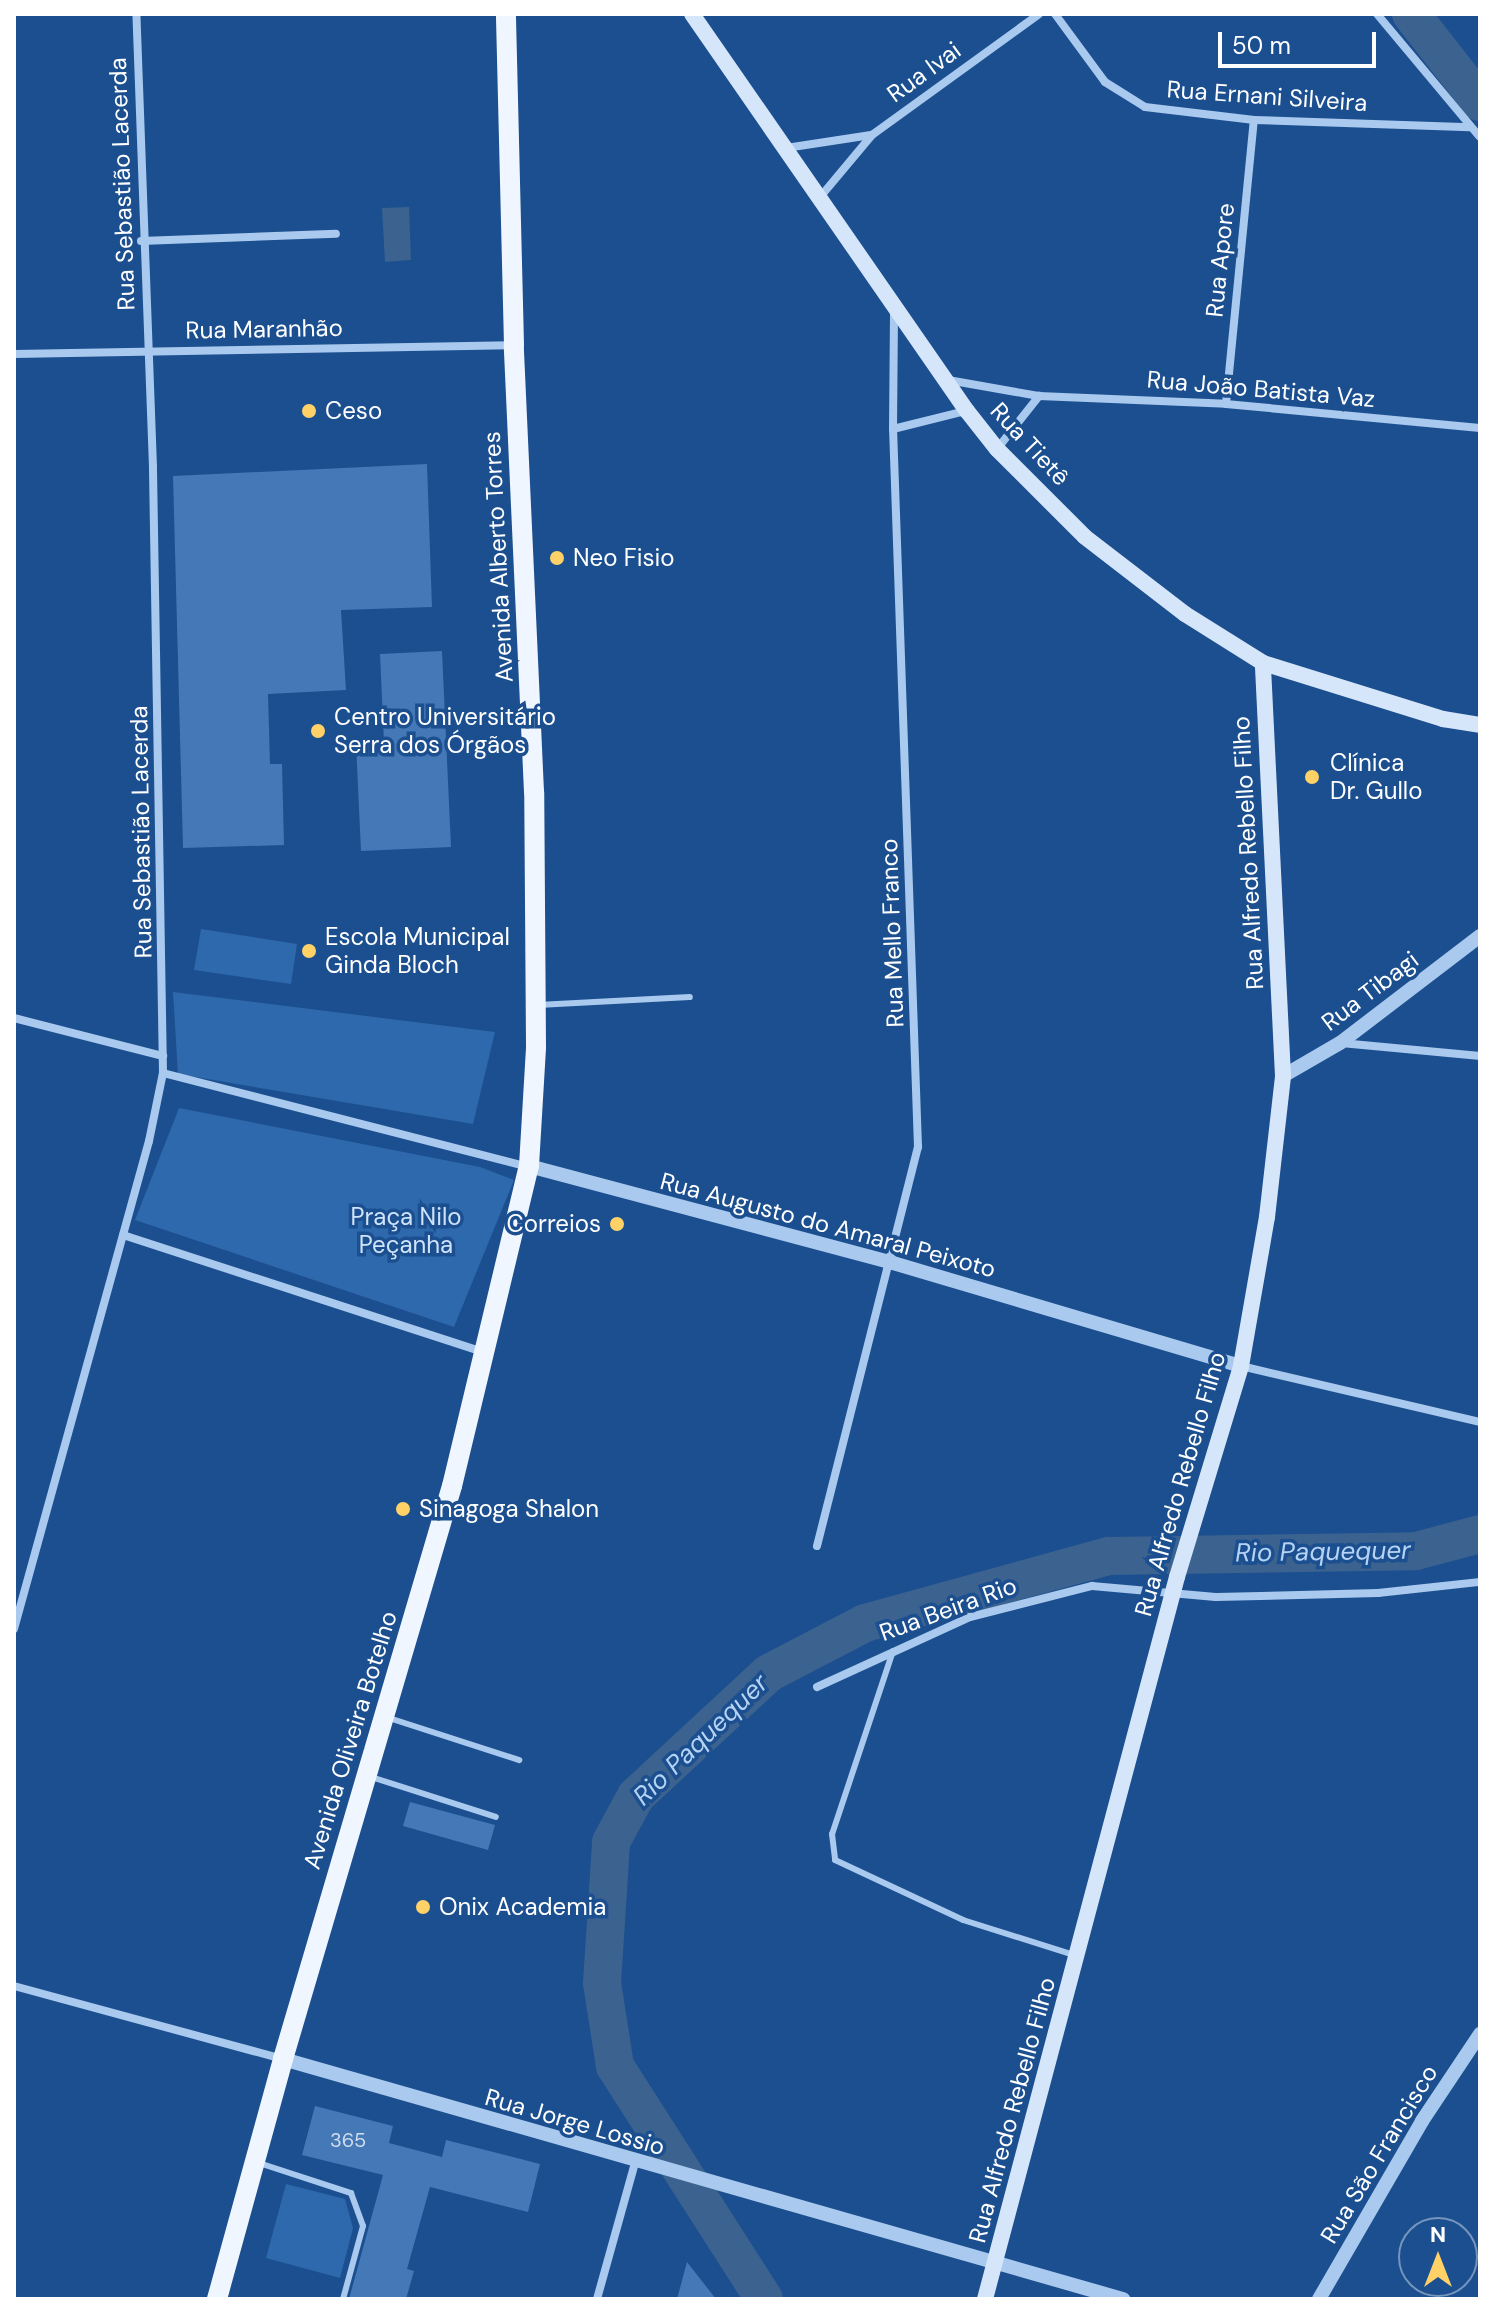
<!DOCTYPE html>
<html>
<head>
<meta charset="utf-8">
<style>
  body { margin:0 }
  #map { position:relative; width:1494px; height:2313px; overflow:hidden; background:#1b4f8f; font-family:"DM Sans",sans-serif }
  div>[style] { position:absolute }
  .green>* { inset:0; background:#2e69ad }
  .water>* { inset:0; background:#3c6290 }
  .river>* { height:38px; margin:-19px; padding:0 19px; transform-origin:19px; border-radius:19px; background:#3c6290 }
  .building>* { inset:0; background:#4478b7 }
  .service>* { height:6px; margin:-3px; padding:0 3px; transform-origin:3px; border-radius:3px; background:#a9c9ee }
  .minor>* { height:8px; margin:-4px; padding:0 4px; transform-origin:4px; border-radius:4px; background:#a9c9ee }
  .tertiary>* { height:14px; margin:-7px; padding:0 7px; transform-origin:7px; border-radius:7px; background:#a9c9ee }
  .secondary>* { height:16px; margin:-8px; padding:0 8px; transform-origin:8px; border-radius:8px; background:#d6e6fa }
  .primary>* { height:20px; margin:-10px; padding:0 10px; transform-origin:10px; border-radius:10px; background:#f0f6ff }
  .dots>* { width:22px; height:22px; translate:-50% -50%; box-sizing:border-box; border:4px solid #1b4f8f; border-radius:50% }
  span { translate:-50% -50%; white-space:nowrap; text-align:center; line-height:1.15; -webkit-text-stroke:7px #1b4f8f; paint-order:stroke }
  .number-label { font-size:20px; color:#d0dded }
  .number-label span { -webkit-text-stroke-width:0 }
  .street-label { font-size:24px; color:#fff }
  .poi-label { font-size:24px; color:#fff }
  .left { translate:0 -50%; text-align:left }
  .right { translate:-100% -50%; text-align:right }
  .park-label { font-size:24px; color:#cfe3fa }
  .water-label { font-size:26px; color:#b5d3f5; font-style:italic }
  .frame { position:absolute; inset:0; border:16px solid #fff; pointer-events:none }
  .north { position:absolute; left:1398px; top:2217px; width:80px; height:80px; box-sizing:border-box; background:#1b4f8f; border:2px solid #7695bc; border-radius:50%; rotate:0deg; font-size:22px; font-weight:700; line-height:32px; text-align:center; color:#fff }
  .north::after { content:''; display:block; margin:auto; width:28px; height:36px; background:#ffd166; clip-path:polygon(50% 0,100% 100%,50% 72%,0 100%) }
  .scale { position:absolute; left:1218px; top:32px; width:158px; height:36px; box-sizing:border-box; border:4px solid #fff; border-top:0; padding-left:10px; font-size:24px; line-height:28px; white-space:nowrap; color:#fff; -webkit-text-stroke:6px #1b4f8f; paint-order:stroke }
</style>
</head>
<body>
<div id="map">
  <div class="green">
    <i style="clip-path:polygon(201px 929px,297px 944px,291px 984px,194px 970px)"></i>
    <i style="clip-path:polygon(173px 992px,495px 1032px,473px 1124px,178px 1074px)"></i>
    <i style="clip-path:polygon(179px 1108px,480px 1167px,514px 1180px,454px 1327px,135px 1220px)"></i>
    <i style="clip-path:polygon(286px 2184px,345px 2199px,353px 2228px,340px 2278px,266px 2258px)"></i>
  </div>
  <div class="water">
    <i style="clip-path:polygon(409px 207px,411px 260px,385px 262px,382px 208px)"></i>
  </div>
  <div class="river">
    <i style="left:1411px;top:14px;width:112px;rotate:51.9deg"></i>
    <i style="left:764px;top:2299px;width:277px;rotate:-122.6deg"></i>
    <i style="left:615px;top:2066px;width:84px;rotate:-98.9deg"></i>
    <i style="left:602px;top:1983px;width:141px;rotate:-86.3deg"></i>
    <i style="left:611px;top:1842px;width:52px;rotate:-61.5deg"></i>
    <i style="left:636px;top:1796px;width:181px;rotate:-42.8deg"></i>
    <i style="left:769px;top:1673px;width:108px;rotate:-27.5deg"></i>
    <i style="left:865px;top:1623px;width:253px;rotate:-15.4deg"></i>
    <i style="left:1109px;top:1556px;width:307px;rotate:-0.9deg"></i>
    <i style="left:1416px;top:1551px;width:66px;rotate:-14.9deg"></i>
  </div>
  <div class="building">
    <i style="clip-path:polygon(427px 464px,432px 607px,341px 610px,346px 690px,268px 694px,270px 764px,282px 764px,284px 845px,183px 848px,173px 476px)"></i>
    <i style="clip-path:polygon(442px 651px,451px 847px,361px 851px,356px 744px,384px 743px,380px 654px)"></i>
    <i style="clip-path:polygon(410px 1802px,495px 1825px,488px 1850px,403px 1826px)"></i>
    <i style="clip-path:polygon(315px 2106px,393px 2126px,389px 2143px,442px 2157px,446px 2140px,540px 2164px,528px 2212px,430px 2187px,407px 2269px,414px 2271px,406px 2299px,349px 2299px,383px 2175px,302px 2155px)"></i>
    <i style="clip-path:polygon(687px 2262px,716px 2299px,677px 2299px)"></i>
  </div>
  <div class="service">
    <i style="left:538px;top:1005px;width:152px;rotate:-3deg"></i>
    <i style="left:893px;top:1651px;width:193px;rotate:108.4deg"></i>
    <i style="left:832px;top:1834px;width:26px;rotate:83deg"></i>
    <i style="left:835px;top:1860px;width:141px;rotate:25.1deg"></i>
    <i style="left:963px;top:1920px;width:116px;rotate:17.5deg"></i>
    <i style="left:389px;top:1718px;width:137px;rotate:17.9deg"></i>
    <i style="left:371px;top:1777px;width:131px;rotate:17.7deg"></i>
    <i style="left:259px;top:2163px;width:97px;rotate:18.1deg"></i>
    <i style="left:351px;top:2193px;width:35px;rotate:70deg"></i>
    <i style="left:363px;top:2226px;width:76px;rotate:105.3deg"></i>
  </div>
  <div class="minor">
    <i style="left:1055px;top:14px;width:84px;rotate:53.7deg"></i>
    <i style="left:1105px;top:82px;width:47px;rotate:32deg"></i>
    <i style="left:1145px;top:107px;width:110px;rotate:6.8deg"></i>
    <i style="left:1254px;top:120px;width:216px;rotate:1.9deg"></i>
    <i style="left:1377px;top:14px;width:160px;rotate:50.1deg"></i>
    <i style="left:786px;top:148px;width:86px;rotate:-8.7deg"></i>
    <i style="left:821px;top:196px;width:80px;rotate:-50.1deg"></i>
    <i style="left:872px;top:135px;width:206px;rotate:-35.9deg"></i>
    <i style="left:141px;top:241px;width:195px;rotate:-2.1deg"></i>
    <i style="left:14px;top:354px;width:499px;rotate:-1deg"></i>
    <i style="left:948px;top:380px;width:92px;rotate:10deg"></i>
    <i style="left:1039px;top:396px;width:187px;rotate:2.4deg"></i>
    <i style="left:1226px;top:404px;width:255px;rotate:5.4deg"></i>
    <i style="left:1226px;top:404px;width:285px;rotate:-84.4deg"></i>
    <i style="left:893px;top:429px;width:75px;rotate:-13.9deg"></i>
    <i style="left:997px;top:449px;width:68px;rotate:-51.6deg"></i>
    <i style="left:14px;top:1018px;width:154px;rotate:14.3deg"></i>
    <i style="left:1341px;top:1043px;width:140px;rotate:5.3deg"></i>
    <i style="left:163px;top:1073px;width:375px;rotate:14.4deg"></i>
    <i style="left:123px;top:1235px;width:379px;rotate:18deg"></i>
    <i style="left:1241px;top:1366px;width:245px;rotate:13.2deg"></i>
    <i style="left:817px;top:1546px;width:412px;rotate:-75.8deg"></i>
    <i style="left:918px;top:1147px;width:718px;rotate:-91.99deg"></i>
    <i style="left:893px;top:429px;width:118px;rotate:-89.5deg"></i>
    <i style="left:14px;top:1629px;width:506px;rotate:-74.54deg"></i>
    <i style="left:149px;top:1141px;width:69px;rotate:-78.4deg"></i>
    <i style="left:163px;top:1073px;width:606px;rotate:-90.95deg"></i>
    <i style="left:153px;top:467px;width:453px;rotate:-92.1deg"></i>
    <i style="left:817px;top:1687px;width:168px;rotate:-24.6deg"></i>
    <i style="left:970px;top:1617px;width:126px;rotate:-14.3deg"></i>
    <i style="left:1092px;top:1586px;width:124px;rotate:5.1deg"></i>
    <i style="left:1216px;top:1597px;width:162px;rotate:-1.4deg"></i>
    <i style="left:1378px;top:1593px;width:103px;rotate:-6.2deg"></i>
    <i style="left:14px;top:1986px;width:279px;rotate:15.2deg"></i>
    <i style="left:597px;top:2299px;width:141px;rotate:-74.4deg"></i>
  </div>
  <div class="tertiary">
    <i style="left:1283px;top:1076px;width:66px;rotate:-30.1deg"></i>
    <i style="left:1340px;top:1043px;width:176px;rotate:-37.4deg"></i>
    <i style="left:529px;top:1166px;width:377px;rotate:14.9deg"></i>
    <i style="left:893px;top:1263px;width:363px;rotate:16.5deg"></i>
    <i style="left:283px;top:2059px;width:874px;rotate:15.95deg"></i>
    <i style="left:1319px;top:2299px;width:206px;rotate:-59.9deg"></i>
    <i style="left:1422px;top:2121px;width:105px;rotate:-56.3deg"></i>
  </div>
  <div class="secondary">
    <i style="left:692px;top:14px;width:483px;rotate:55.3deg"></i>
    <i style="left:967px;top:411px;width:48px;rotate:51.7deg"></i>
    <i style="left:997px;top:449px;width:124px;rotate:45deg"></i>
    <i style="left:1085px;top:537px;width:126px;rotate:37.6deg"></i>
    <i style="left:1185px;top:614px;width:92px;rotate:32.1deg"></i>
    <i style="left:1263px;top:663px;width:189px;rotate:17.3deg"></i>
    <i style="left:1443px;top:719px;width:37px;rotate:9deg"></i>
    <i style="left:985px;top:2299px;width:747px;rotate:-75.11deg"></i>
    <i style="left:1177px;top:1577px;width:220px;rotate:-73.1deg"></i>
    <i style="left:1241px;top:1366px;width:151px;rotate:-80.1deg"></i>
    <i style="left:1267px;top:1217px;width:142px;rotate:-83.5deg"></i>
    <i style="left:1283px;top:1076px;width:413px;rotate:-92.8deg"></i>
  </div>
  <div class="primary">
    <i style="left:217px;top:2299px;width:249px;rotate:-74.6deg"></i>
    <i style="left:283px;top:2059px;width:597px;rotate:-73.57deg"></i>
    <i style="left:452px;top:1486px;width:329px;rotate:-76.5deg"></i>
    <i style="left:529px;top:1166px;width:119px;rotate:-86.6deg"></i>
    <i style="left:536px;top:1047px;width:255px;rotate:-90.4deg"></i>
    <i style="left:534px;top:792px;width:447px;rotate:-92.6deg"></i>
    <i style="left:514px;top:345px;width:331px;rotate:-91.4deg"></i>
  </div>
  <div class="dots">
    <i style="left:309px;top:411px;background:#ffd166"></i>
    <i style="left:557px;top:558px;background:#ffd166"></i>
    <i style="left:318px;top:731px;background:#ffd166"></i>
    <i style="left:1312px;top:777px;background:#ffd166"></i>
    <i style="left:309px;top:951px;background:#ffd166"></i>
    <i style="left:617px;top:1224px;background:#ffd166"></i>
    <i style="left:403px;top:1509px;background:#ffd166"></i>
    <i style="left:423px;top:1907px;background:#ffd166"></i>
  </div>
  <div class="number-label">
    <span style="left:348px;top:2140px">365</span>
  </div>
  <div class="street-label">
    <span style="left:924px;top:72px;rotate:-36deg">Rua Ivai</span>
    <span style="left:1267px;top:96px;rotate:4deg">Rua Ernani Silveira</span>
    <span style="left:122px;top:184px;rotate:-92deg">Rua Sebastião Lacerda</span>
    <span style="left:1220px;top:260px;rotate:-84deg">Rua Apore</span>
    <span style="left:264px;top:329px;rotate:-1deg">Rua Maranhão</span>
    <span style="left:1261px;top:389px;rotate:5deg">Rua João Batista Vaz</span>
    <span style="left:1030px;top:444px;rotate:47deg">Rua Tietê</span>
    <span style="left:498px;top:557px;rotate:-93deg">Avenida Alberto Torres</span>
    <span style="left:141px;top:832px;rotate:-91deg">Rua Sebastião Lacerda</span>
    <span style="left:1248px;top:853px;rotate:-93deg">Rua Alfredo Rebello Filho</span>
    <span style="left:892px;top:933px;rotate:-92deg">Rua Mello Franco</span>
    <span style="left:1370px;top:991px;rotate:-37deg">Rua Tibagi</span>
    <span style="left:828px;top:1225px;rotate:15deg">Rua Augusto do Amaral Peixoto</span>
    <span style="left:1180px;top:1484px;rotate:-74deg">Rua Alfredo Rebello Filho</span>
    <span style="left:948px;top:1609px;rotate:-20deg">Rua Beira Rio</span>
    <span style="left:350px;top:1740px;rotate:-73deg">Avenida Oliveira Botelho</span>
    <span style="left:1012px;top:2110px;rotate:-75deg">Rua Alfredo Rebello Filho</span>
    <span style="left:575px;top:2122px;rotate:16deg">Rua Jorge Lossio</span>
    <span style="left:1379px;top:2154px;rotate:-59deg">Rua São Francisco</span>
  </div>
  <div class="poi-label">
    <span class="left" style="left:325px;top:411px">Ceso</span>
    <span class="left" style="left:573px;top:558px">Neo Fisio</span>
    <span class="left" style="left:334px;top:731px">Centro Universitário<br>Serra dos Órgãos</span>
    <span class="left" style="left:1330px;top:777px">Clínica<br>Dr. Gullo</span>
    <span class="left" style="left:325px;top:951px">Escola Municipal<br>Ginda Bloch</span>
    <span class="right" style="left:601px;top:1224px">Correios</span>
    <span class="left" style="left:419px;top:1509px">Sinagoga Shalon</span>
    <span class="left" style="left:439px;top:1907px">Onix Academia</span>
  </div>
  <div class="park-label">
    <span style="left:406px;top:1231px">Praça Nilo<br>Peçanha</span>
  </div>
  <div class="water-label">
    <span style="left:1323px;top:1552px;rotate:-1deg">Rio Paquequer</span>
    <span style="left:701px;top:1740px;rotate:-44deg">Rio Paquequer</span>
  </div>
  <div class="frame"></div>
  <div class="north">N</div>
  <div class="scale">50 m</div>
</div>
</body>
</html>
